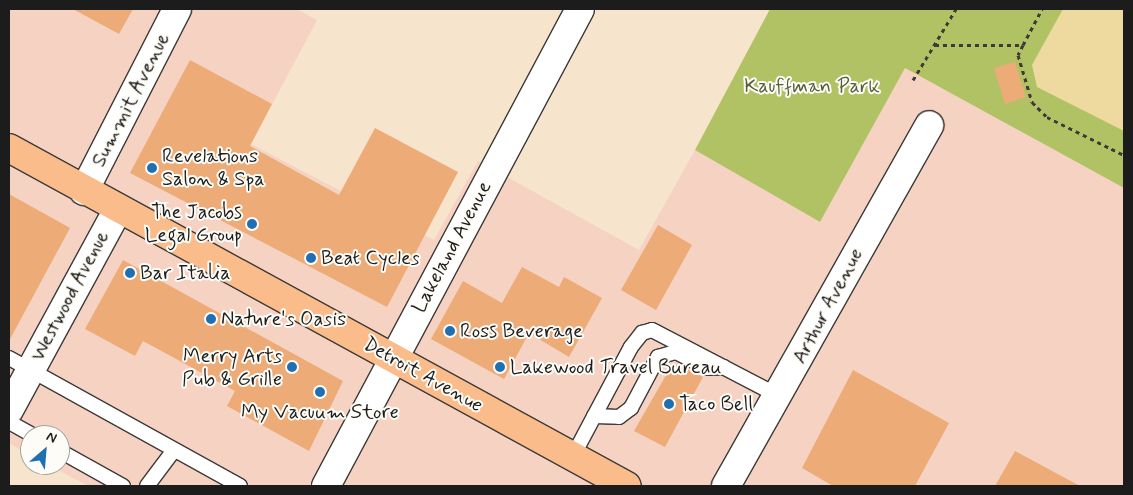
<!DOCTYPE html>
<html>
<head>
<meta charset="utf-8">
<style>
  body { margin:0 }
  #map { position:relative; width:1133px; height:495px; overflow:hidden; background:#f7e4cd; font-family:Mynerve,sans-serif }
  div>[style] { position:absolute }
  .built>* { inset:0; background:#f6d2c3 }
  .green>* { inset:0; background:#b1c265 }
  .sand>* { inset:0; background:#eeda9e }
  .building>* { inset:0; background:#ecab77 }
  .path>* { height:3px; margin-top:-1.5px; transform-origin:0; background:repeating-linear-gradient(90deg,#3d3a37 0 4px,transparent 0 8px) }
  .roads { filter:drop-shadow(1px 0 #3d3a37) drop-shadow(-1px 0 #3d3a37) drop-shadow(0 1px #3d3a37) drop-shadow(0 -1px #3d3a37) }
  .service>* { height:14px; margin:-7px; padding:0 7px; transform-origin:7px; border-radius:7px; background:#fff }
  .minor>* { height:28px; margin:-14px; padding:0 14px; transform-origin:14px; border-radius:14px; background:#fff }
  .primary>* { height:28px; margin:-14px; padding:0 14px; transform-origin:14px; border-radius:14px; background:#f9bc8a }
  .dots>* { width:14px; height:14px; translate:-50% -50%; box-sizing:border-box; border:2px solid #fdfcf7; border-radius:50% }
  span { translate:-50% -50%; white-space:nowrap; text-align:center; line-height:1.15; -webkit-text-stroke:4px #fdfcf7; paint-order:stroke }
  .park-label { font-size:20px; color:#585e39 }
  .street-label { font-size:20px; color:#1c1c1c }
  .poi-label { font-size:20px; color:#1c1c1c }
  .left { translate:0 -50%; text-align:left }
  .right { translate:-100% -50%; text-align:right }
  .frame { position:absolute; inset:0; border:10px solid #1c1c1c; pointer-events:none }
  .north { position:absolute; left:20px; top:425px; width:50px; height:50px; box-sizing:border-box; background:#fdfcf7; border:1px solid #a3a29f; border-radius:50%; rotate:27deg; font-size:14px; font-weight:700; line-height:20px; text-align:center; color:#1c1c1c }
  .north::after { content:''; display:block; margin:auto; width:18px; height:22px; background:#1f6fb2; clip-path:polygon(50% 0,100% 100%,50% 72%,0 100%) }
</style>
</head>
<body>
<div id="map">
  <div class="built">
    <i style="clip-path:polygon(9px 9px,296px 9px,317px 20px,251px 144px,434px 240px,478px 161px,639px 250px,695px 150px,820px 222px,905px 68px,1124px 188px,1124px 486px,88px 486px,49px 465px,60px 465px,60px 435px,30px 435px,30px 455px,9px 443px,13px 383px,9px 380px)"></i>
  </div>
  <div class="green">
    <i style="clip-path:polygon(770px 9px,1124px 9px,1124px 188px,905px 68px,820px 222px,695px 150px)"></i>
  </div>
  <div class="sand">
    <i style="clip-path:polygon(1063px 9px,1124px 9px,1124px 131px,1037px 87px,1032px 65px)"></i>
  </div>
  <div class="building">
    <i style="clip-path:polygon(73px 9px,133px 9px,119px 34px)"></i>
    <i style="clip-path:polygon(190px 60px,272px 104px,250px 146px,339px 195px,375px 128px,458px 172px,387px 307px,130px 173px)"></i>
    <i style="clip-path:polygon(1015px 62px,1026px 97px,1005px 104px,994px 68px)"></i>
    <i style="clip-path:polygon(9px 194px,70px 228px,9px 341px)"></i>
    <i style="clip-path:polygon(658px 225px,692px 245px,656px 310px,621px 290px)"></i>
    <i style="clip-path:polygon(123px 260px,343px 381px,309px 451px,227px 406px,235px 391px,143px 341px,135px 356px,85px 329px)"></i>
    <i style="clip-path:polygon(522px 267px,559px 287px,564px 277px,602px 298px,569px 357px,529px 333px,504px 379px,431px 339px,463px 281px,502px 303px)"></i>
    <i style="clip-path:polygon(673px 363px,703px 377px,665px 447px,634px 431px)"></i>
    <i style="clip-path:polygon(853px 370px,949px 423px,915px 486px,833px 486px,802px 468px)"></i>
    <i style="clip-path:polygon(1015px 451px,1080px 486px,995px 486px)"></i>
  </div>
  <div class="path">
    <i style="left:935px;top:45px;width:88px"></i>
    <i style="left:1023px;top:45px;width:11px;rotate:117deg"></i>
    <i style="left:1018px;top:55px;width:49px;rotate:73.4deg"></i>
    <i style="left:1032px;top:102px;width:21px;rotate:45deg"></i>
    <i style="left:1047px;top:117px;width:86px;rotate:26.3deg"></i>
    <i style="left:1023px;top:45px;width:41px;rotate:-62.2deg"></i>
    <i style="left:913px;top:80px;width:83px;rotate:-58.8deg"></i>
  </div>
  <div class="roads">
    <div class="service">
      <i style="left:9px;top:358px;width:264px;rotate:29deg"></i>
      <i style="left:594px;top:416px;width:25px;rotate:2deg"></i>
      <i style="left:619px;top:417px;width:15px;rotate:-37deg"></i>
      <i style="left:631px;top:408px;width:58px;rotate:-62.1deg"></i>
      <i style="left:658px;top:357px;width:19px;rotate:-16deg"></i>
      <i style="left:676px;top:352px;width:35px;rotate:27deg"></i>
      <i style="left:707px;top:368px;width:17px;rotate:-3deg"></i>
      <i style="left:9px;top:422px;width:26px;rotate:29deg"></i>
      <i style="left:60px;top:451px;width:72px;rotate:29.1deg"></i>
      <i style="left:573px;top:456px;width:123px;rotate:-62deg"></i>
      <i style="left:631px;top:347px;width:18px;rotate:-52deg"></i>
      <i style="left:642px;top:333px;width:10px;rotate:-17deg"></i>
      <i style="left:652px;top:330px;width:143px;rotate:27.5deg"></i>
      <i style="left:147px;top:486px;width:45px;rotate:-53.1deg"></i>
    </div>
    <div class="minor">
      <i style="left:84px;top:191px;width:204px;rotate:-62.9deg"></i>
      <i style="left:9px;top:410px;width:229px;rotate:-61.5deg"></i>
      <i style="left:326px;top:486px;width:540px;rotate:-61.96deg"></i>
      <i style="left:726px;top:486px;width:414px;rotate:-60.6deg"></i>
    </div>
    <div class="primary">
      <i style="left:9px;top:148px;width:704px;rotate:28.68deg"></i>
    </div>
  </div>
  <div class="dots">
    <i style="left:152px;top:168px;background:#1f6fb2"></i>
    <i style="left:252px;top:224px;background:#1f6fb2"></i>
    <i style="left:311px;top:258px;background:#1f6fb2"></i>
    <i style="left:130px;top:273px;background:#1f6fb2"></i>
    <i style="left:211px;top:319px;background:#1f6fb2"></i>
    <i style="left:450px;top:331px;background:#1f6fb2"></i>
    <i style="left:292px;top:367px;background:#1f6fb2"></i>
    <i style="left:500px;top:367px;background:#1f6fb2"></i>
    <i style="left:320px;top:392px;background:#1f6fb2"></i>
    <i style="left:669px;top:404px;background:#1f6fb2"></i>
  </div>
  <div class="park-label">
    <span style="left:812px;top:86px">Kauffman Park</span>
  </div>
  <div class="street-label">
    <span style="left:131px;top:100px;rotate:-63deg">Summit Avenue</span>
    <span style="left:452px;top:247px;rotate:-62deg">Lakeland Avenue</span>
    <span style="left:70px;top:296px;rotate:-62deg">Westwood Avenue</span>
    <span style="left:828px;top:306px;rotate:-62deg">Arthur Avenue</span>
    <span style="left:423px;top:375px;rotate:29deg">Detroit Avenue</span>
  </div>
  <div class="poi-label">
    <span class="left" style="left:162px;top:168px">Revelations<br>Salon &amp; Spa</span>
    <span class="right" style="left:242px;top:224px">The Jacobs<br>Legal Group</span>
    <span class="left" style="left:321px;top:258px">Beat Cycles</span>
    <span class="left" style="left:140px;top:273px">Bar Italia</span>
    <span class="left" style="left:221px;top:319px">Nature's Oasis</span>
    <span class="left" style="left:460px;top:331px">Ross Beverage</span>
    <span class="right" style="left:282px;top:368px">Merry Arts<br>Pub &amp; Grille</span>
    <span class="left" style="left:510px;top:367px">Lakewood Travel Bureau</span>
    <span class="left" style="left:679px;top:404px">Taco Bell</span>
    <span style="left:320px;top:412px">My Vacuum Store</span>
  </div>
  <div class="frame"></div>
  <div class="north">N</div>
</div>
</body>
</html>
